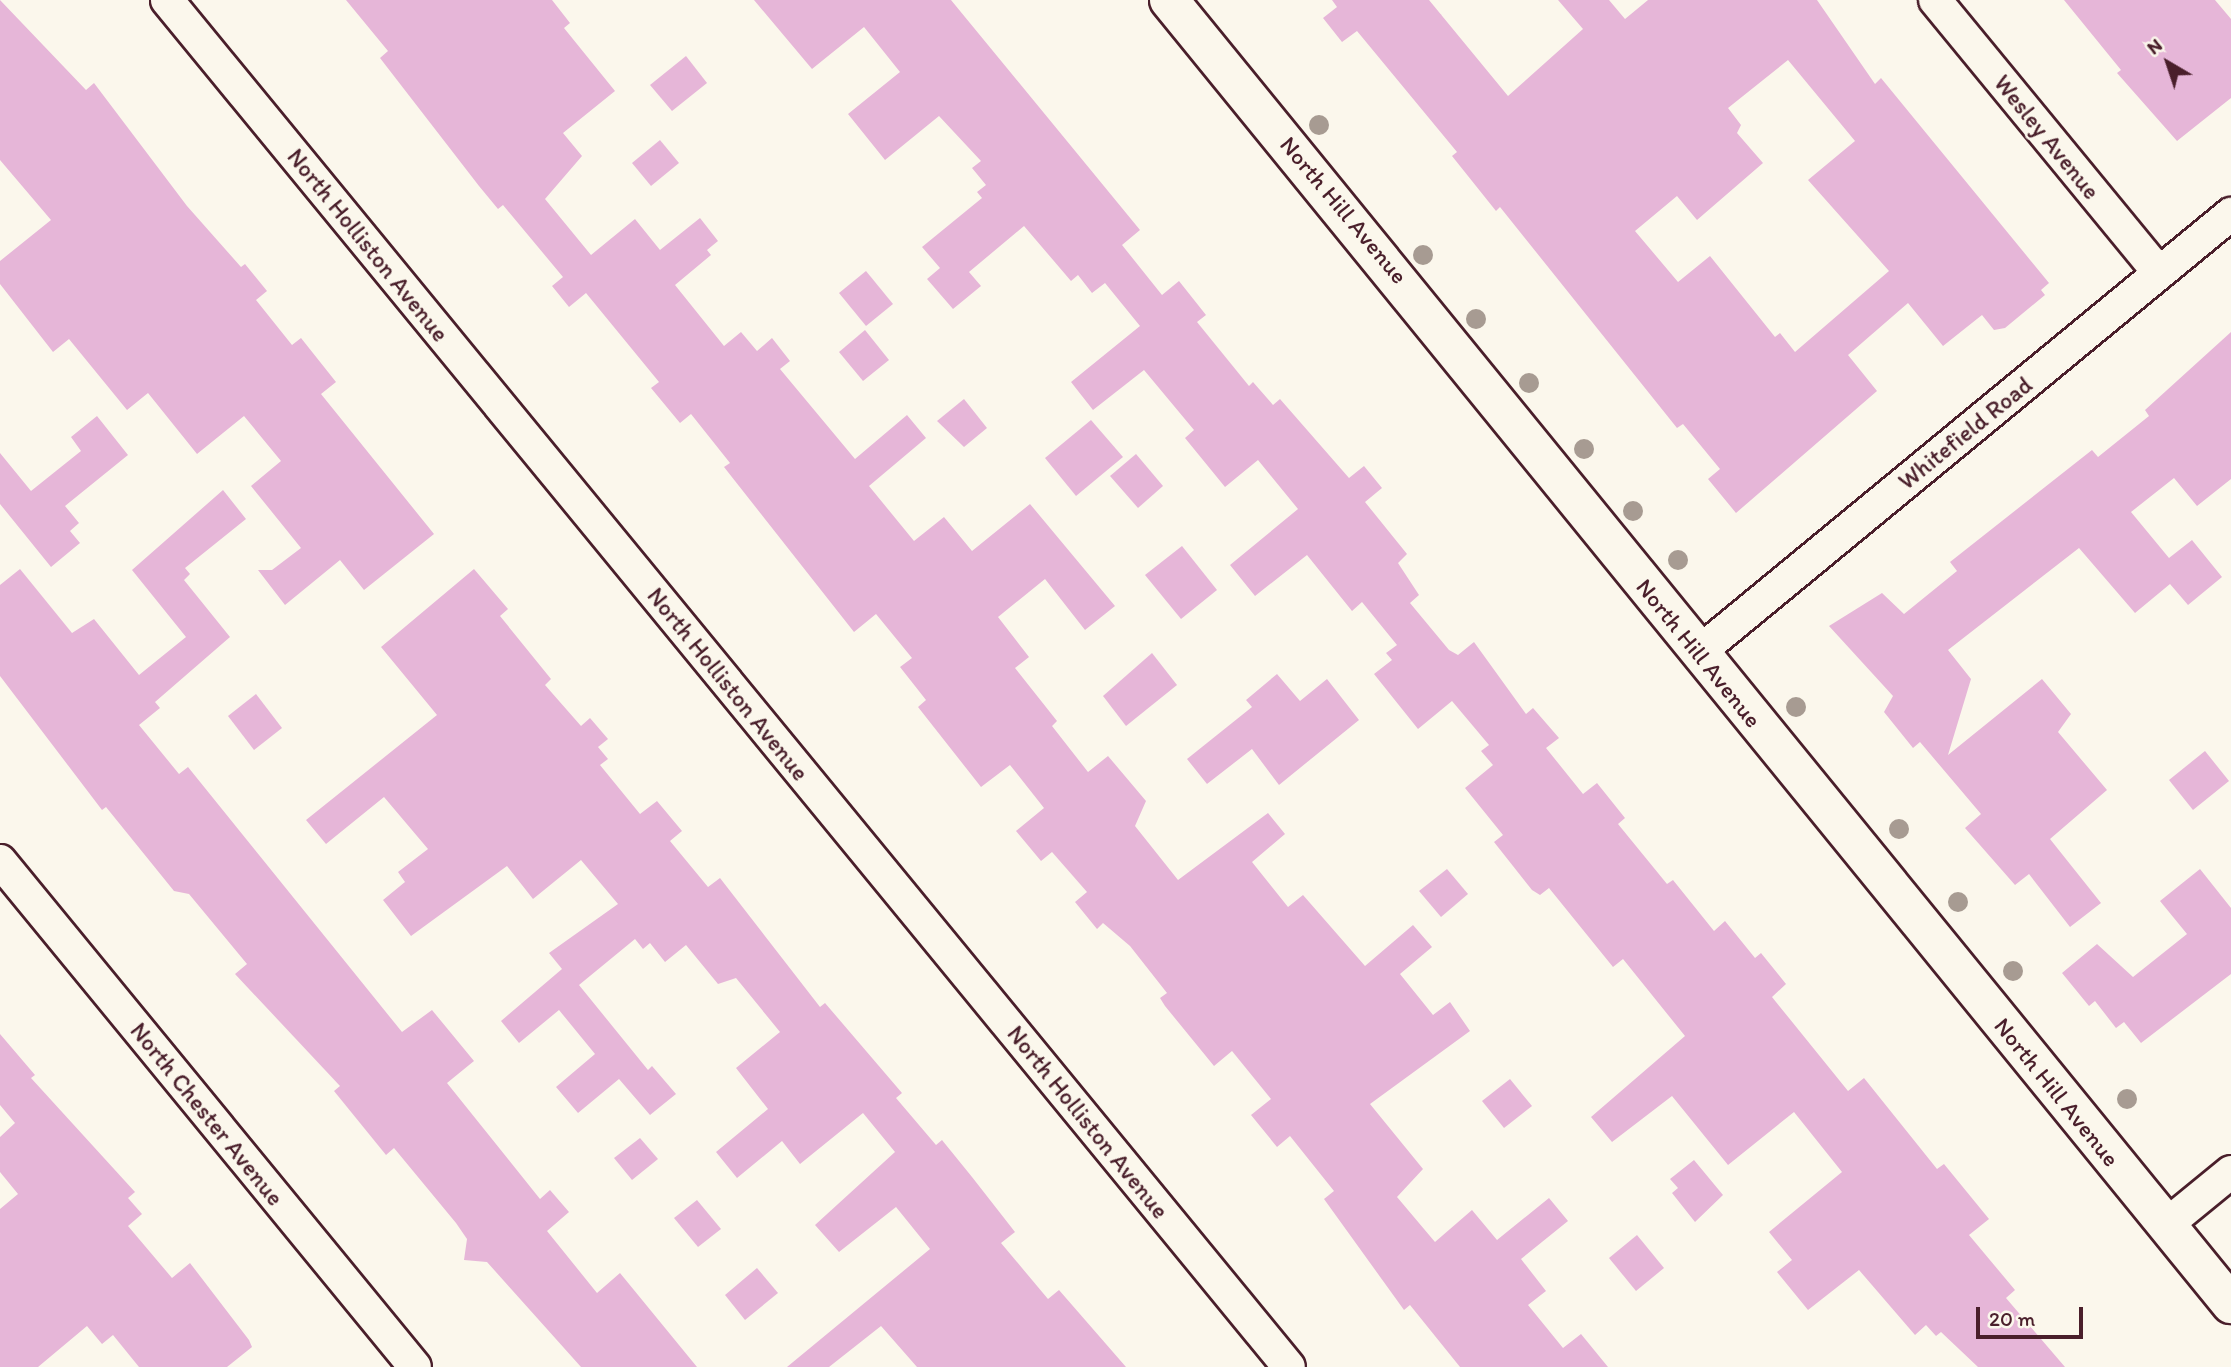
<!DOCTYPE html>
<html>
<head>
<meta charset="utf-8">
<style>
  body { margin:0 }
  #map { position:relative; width:2231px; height:1367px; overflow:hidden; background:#fbf7ec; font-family:Itim,sans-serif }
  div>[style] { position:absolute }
  .building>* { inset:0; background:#e6b6d8 }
  .roads { filter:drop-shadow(2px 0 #4a1f2b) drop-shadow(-2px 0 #4a1f2b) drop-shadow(0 2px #4a1f2b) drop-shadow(0 -2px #4a1f2b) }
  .street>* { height:32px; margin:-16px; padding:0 16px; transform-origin:16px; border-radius:16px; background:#fbf7ec }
  .secondary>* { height:38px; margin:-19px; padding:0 19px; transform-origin:19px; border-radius:19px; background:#fbf7ec }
  .trees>* { width:20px; height:20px; margin:-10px; border-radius:50%; background:#a79b92 }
  span { translate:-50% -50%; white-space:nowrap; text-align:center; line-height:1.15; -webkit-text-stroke:5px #fbf7ec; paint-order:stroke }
  .street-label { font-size:24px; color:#4a1f2b }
  .north { position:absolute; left:2133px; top:28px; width:70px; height:70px; -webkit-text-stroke:5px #fbf7ec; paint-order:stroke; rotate:321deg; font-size:19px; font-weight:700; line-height:28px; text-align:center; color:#4a1f2b }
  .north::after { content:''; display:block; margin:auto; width:24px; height:32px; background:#4a1f2b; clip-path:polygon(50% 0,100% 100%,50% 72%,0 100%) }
  .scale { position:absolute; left:1976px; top:1307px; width:107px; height:32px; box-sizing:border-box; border:4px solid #4a1f2b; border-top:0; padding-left:9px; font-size:21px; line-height:24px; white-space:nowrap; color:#4a1f2b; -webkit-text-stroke:5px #fbf7ec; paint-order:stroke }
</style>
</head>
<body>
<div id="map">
  <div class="building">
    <i style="clip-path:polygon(0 0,86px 90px,94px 83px,187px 206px,241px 267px,245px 264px,267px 291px,256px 300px,292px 345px,301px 338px,336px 382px,321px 394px,434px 534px,364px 590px,340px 560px,285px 605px,258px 570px,272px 570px,301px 548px,251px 486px,281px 461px,244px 416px,197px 454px,148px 393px,127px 410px,69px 339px,53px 352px,0 284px,0 261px,51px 220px,0 160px)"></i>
    <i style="clip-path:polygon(346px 0,552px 0,570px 23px,564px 28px,615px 91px,563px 133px,582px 156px,545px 199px,591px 255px,635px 219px,660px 250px,700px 218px,718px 241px,707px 250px,711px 255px,675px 285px,724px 346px,741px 332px,757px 351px,772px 338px,790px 361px,780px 369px,855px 459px,907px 415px,926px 438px,869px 486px,914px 541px,944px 517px,972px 551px,1030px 504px,1115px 606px,1085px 630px,1045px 579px,998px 617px,1029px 657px,1015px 668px,1057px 721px,1052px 726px,1088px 772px,1108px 756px,1146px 801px,1135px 826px,1178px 880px,1268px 813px,1285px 834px,1252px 862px,1288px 907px,1303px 895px,1365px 966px,1413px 925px,1432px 947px,1400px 974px,1433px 1015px,1450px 1002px,1470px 1031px,1370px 1104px,1423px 1169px,1397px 1197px,1435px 1242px,1472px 1210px,1497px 1240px,1549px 1198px,1568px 1221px,1521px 1259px,1546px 1291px,1528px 1305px,1563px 1348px,1581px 1334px,1608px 1367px,1460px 1367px,1410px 1305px,1404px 1310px,1324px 1199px,1334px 1191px,1290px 1136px,1277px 1147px,1251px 1115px,1271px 1099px,1232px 1051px,1214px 1066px,1165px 1006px,1160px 998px,1167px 993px,1130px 946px,1103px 923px,1097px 929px,1075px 902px,1087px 892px,1052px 852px,1041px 861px,1016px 831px,1044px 808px,1010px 765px,981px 787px,918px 707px,926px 700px,900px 667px,912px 658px,876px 614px,854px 632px,724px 467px,730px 463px,691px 414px,680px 423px,651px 388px,659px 382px,586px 293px,569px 307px,552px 286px,563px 277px,503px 205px,498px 209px,479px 186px,380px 58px,388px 51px)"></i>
    <i style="clip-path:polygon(754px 0,951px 0,1140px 230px,1122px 245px,1162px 295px,1179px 281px,1206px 315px,1197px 322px,1249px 386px,1253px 382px,1273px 405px,1280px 399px,1349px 478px,1364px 466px,1382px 488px,1365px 502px,1407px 554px,1398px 563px,1419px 595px,1410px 603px,1449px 650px,1458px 655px,1474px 642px,1526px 714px,1533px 708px,1559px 738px,1546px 748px,1583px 794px,1597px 783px,1625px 818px,1618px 824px,1667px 884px,1673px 880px,1714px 931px,1725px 921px,1755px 958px,1761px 953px,1786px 984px,1772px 997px,1848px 1091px,1864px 1078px,1937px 1169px,1944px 1164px,1989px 1219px,1969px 1235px,2015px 1290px,2006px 1298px,2065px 1367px,1978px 1367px,1941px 1332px,1936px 1336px,1926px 1325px,1915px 1335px,1859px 1270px,1808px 1310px,1777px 1272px,1792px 1260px,1769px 1232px,1842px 1172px,1794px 1112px,1728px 1165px,1672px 1096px,1612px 1142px,1591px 1117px,1685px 1036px,1623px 959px,1613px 967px,1549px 888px,1540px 895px,1532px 890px,1494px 842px,1503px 835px,1465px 788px,1493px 765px,1481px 751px,1489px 745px,1452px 701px,1418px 729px,1374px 674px,1392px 660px,1386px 653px,1397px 645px,1362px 602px,1352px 611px,1307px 555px,1255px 596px,1230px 565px,1298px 509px,1258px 460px,1225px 487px,1185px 438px,1194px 430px,1144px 370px,1093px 410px,1071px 382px,1140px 326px,1105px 283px,1092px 293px,1078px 275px,1071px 281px,1024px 226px,969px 272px,981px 286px,953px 309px,927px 279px,940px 268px,922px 247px,982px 198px,977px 192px,986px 185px,972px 168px,981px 161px,939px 116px,885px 160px,848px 114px,900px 72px,864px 27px,812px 69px)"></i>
    <i style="clip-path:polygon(evenodd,1332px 0,1429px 0,1508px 96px,1583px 29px,1558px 0,1609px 0,1625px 19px,1648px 0,1817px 0,1875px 84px,1881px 78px,2049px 283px,2041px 290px,2045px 295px,2005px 328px,1994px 330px,1982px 315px,1943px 346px,1908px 303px,1848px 355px,1877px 391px,1736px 513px,1708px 479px,1720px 469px,1683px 424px,1677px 428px,1500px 207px,1496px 211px,1452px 156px,1457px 152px,1357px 31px,1342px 42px,1323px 18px,1337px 7px,1332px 0,1788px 60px,1855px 141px,1808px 180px,1889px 271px,1795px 352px,1780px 333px,1775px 337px,1710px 256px,1678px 282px,1635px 231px,1677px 196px,1697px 220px,1763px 163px,1737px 133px,1741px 125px,1728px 108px,1788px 60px)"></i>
    <i style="clip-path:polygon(2064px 0,2215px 0,2231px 19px,2231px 98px,2177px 141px,2117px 73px,2121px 70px)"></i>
    <i style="clip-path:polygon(686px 56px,707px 83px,672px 111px,650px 85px)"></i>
    <i style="clip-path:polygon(660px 140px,679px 163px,651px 186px,632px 163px)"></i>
    <i style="clip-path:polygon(866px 271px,893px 304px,866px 326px,839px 293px)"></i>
    <i style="clip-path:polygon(865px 330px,889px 360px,863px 381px,839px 352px)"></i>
    <i style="clip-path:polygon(2231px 332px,2231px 479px,2197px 506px,2174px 478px,2131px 512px,2169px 558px,2192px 540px,2222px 577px,2188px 605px,2170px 584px,2135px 613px,2079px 548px,1948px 650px,1971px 679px,1948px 755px,2042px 679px,2071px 714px,2058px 732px,2107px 790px,2050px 839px,2101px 903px,2070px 927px,2029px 874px,2015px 885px,1965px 828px,1981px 814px,1920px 742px,1913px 748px,1884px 712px,1893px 696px,1829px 626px,1882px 593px,1904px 614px,1957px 571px,1950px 562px,2092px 450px,2098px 457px,2149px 416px,2145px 410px)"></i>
    <i style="clip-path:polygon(964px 399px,987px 428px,964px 447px,937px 421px)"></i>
    <i style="clip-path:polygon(97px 416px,128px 455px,65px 506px,79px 523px,70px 531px,80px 543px,51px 567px,0 504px,0 453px,31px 491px,81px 451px,71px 437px)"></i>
    <i style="clip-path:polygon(1091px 420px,1123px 457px,1076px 496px,1045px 458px)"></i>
    <i style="clip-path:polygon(1136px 454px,1163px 486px,1138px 508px,1110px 476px)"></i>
    <i style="clip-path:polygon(223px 490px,246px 519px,185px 568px,190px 574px,184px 580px,230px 637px,155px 702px,160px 708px,139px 725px,179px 774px,188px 767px,402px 1032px,432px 1010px,474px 1061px,447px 1083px,540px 1199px,550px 1190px,569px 1212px,547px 1231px,597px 1293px,620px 1273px,697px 1367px,581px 1367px,487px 1262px,464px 1260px,467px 1239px,456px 1223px,394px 1148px,386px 1155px,334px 1091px,340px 1086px,235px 974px,247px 964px,189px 894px,174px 891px,106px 807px,102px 810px,0 676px,0 585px,20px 569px,72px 633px,94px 619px,139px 675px,186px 637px,132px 570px)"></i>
    <i style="clip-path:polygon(1182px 546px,1217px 590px,1181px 619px,1145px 575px)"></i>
    <i style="clip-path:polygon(474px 569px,508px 609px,500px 616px,551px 679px,545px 685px,581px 726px,590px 718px,608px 739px,598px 747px,608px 759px,600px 765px,640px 814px,657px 801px,682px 831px,670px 841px,708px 887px,720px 878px,820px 1007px,825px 1003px,902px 1093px,896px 1098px,936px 1145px,942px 1140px,972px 1177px,1015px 1232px,1001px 1243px,1048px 1299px,1059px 1290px,1126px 1367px,917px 1367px,881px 1326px,829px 1367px,787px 1367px,930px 1249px,896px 1207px,839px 1252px,815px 1225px,895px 1152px,863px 1113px,800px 1164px,782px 1141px,737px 1178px,716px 1152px,768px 1109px,736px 1068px,780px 1032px,736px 978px,718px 984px,686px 945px,665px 962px,650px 943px,643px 949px,635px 939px,579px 985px,648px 1070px,652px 1066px,676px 1094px,650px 1115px,619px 1079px,578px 1113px,556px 1087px,595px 1054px,559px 1010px,519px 1043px,501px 1021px,562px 969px,549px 953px,618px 904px,581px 860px,533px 899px,507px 866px,411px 936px,383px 900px,405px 882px,398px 872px,428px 849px,384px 797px,326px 844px,306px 820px,437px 715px,381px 647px)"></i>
    <i style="clip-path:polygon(1152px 653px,1177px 685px,1126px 726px,1103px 696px)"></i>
    <i style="clip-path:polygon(1277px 674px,1300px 701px,1327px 679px,1359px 720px,1279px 785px,1252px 749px,1207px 784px,1187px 759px,1252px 707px,1246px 700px)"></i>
    <i style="clip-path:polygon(256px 694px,282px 728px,254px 750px,228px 716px)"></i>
    <i style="clip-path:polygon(2205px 751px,2229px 781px,2193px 810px,2169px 780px)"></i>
    <i style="clip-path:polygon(1447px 869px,1468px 894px,1441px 917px,1419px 891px)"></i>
    <i style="clip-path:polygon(2200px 869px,2231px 908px,2231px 974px,2141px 1043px,2124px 1022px,2116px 1028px,2095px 1001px,2089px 1006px,2062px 973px,2097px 944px,2133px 977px,2187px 934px,2160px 901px)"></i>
    <i style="clip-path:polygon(0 1034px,35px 1075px,31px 1078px,135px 1192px,128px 1198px,142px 1214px,128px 1226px,172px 1278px,190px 1263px,249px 1340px,252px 1347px,227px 1367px,139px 1367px,113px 1335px,102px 1344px,87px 1326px,38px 1367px,0 1367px,0 1209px,18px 1194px,0 1172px,0 1137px,15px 1123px,0 1105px)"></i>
    <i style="clip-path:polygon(1510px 1079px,1532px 1106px,1504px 1128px,1482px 1101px)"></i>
    <i style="clip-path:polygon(640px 1138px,658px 1159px,632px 1180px,614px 1158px)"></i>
    <i style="clip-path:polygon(1694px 1160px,1723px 1195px,1695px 1222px,1672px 1193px,1678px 1188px,1670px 1179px)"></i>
    <i style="clip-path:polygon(697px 1200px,721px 1229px,698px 1247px,674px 1218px)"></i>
    <i style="clip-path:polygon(1637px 1235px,1664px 1268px,1636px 1291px,1609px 1258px)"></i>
    <i style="clip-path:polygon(757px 1268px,778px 1293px,745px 1320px,725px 1295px)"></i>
  </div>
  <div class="roads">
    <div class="street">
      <i style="left:167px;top:0;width:1768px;rotate:50.62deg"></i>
      <i style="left:1935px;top:0;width:353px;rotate:50.6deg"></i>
      <i style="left:1698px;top:653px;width:691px;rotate:-39.48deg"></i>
      <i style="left:0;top:861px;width:654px;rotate:50.64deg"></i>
      <i style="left:2166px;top:1225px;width:84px;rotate:-39.2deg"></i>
    </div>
    <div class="secondary">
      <i style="left:1169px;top:0;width:1682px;rotate:50.84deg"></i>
    </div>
  </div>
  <div class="trees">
    <i style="left:1319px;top:125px"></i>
    <i style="left:1423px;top:255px"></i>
    <i style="left:1476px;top:319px"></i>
    <i style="left:1529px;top:383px"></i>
    <i style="left:1584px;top:449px"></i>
    <i style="left:1633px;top:511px"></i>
    <i style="left:1678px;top:560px"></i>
    <i style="left:1796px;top:707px"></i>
    <i style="left:1899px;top:829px"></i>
    <i style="left:1958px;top:902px"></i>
    <i style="left:2013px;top:971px"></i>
    <i style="left:2127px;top:1099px"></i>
  </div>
  <div class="street-label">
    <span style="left:2047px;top:137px;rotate:51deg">Wesley Avenue</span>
    <span style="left:1344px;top:210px;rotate:50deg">North Hill Avenue</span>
    <span style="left:368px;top:245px;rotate:51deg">North Holliston Avenue</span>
    <span style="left:1965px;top:433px;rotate:-39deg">Whitefield Road</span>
    <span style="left:1699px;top:653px;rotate:51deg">North Hill Avenue</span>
    <span style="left:728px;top:684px;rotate:51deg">North Holliston Avenue</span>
    <span style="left:2057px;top:1092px;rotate:51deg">North Hill Avenue</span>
    <span style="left:207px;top:1114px;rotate:51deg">North Chester Avenue</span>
    <span style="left:1088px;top:1122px;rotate:51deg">North Holliston Avenue</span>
  </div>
  <div class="north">N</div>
  <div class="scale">20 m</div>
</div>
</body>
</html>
